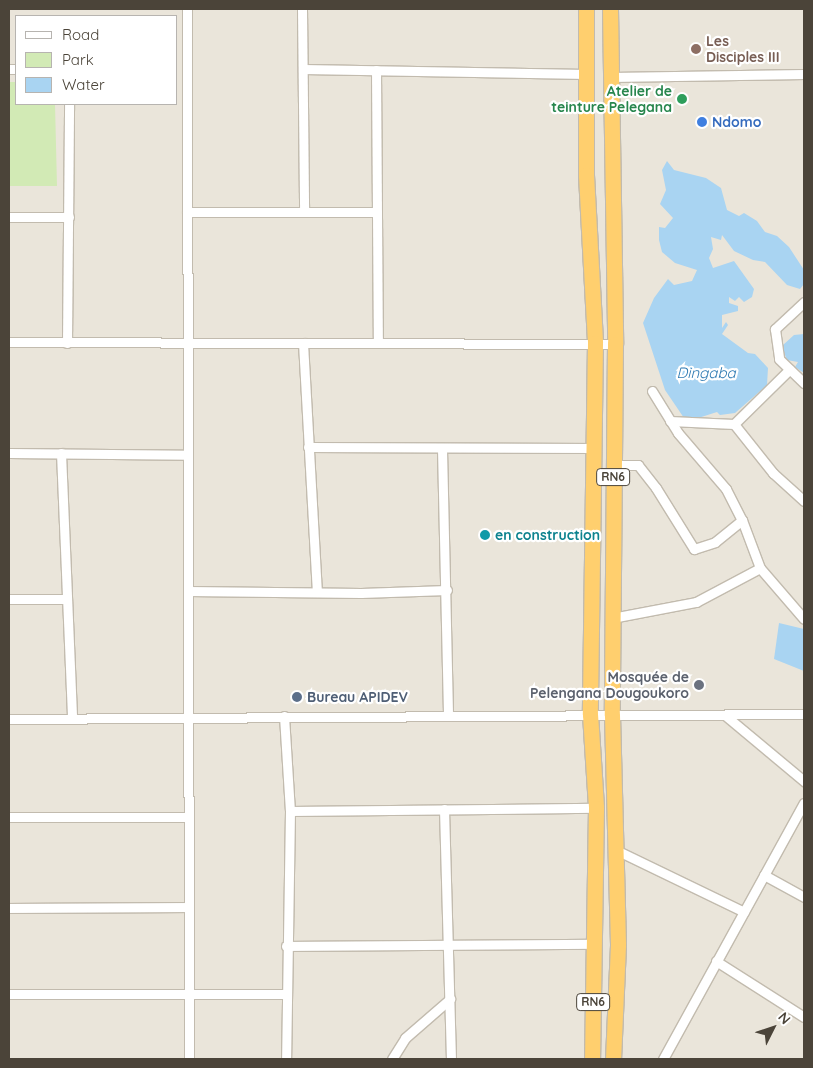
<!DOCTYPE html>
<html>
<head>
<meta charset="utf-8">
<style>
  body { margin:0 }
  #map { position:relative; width:813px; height:1068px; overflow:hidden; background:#f6f3ec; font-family:Quicksand,sans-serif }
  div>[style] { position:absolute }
  .residential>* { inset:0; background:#eae5da }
  .green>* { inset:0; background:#d2eab5 }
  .water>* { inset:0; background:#a9d4f2 }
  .roads { filter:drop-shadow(1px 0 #c2bbae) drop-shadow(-1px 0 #c2bbae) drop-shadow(0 1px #c2bbae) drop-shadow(0 -1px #c2bbae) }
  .street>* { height:9px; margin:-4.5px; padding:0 4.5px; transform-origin:4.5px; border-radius:4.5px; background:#fff }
  .highway>* { height:15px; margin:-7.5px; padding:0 7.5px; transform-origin:7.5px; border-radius:7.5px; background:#ffcf6e }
  .dots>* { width:14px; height:14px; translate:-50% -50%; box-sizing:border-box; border:2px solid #fff; border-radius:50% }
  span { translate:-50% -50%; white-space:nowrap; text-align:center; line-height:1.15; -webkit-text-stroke:4.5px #fff; paint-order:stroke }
  .shield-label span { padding:1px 4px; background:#fff; border:1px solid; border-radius:4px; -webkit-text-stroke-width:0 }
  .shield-label { font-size:12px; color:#4b4439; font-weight:700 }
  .education-label { font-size:14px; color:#785e54; font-weight:700 }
  .left { translate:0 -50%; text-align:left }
  .leisure-label { font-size:14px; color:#27864d; font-weight:700 }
  .right { translate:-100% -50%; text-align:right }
  .shop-label { font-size:14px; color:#366cbe; font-weight:700 }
  .culture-label { font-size:14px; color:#0d838f; font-weight:700 }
  .worship-label { font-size:14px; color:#5b616d; font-weight:700 }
  .service-label { font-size:14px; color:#4e5e75; font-weight:700 }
  .water-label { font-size:15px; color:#2e7ab2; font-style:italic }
  .frame { position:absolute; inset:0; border:10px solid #4b4439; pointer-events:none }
  .legend { position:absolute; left:15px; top:15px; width:162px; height:90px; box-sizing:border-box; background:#fff; border:1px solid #b7b4b0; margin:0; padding:6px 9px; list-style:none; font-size:15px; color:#4b4439 }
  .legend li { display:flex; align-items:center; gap:10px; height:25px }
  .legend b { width:25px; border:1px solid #b7b4b0 }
  .north { position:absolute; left:748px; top:1003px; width:50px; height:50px; -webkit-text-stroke:4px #fff; paint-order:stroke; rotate:49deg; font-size:14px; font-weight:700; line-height:20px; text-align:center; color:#4b4439 }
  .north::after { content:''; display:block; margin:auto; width:18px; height:22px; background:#4b4439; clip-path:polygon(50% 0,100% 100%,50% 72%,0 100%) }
</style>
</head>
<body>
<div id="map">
  <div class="residential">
    <i style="clip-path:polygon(evenodd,9px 9px,804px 9px,804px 1059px,9px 1059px,9px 9px,16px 16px,176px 16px,176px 104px,16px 104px,16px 16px)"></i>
  </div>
  <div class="green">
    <i style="clip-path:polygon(9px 82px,16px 82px,16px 104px,55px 104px,57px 186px,9px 186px)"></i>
  </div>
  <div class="water">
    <i style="clip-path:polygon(667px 161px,674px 170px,706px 178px,721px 188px,727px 210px,739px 216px,744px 213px,757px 221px,765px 232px,777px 236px,789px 247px,804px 270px,804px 284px,800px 289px,787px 285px,765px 262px,753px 260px,734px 251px,722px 235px,721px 240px,711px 237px,713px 249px,709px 258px,713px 268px,734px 261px,754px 289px,752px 297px,744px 302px,739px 297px,735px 301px,729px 297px,729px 303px,738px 306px,738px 311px,722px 315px,722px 328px,726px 322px,728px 325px,722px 334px,748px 353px,755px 354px,768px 368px,767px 385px,735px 413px,720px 415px,717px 412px,695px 419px,684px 418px,665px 390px,643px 323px,654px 298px,668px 279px,674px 285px,692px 281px,697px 270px,675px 263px,662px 252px,659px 240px,659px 227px,665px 228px,673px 218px,660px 204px,666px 190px,662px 170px)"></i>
    <i style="clip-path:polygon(804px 334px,804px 373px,795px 367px,798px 362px,787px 360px,783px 350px,783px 345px,794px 335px)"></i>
    <i style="clip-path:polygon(779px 623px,804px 629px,804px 671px,774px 659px)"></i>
  </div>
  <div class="roads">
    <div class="street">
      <i style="left:187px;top:9px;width:1050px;rotate:89.89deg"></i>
      <i style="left:302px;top:9px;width:203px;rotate:89.4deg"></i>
      <i style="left:9px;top:69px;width:7px"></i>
      <i style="left:303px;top:69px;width:284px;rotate:1deg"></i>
      <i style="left:376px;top:70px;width:272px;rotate:89.6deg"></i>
      <i style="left:611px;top:77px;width:193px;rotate:-0.9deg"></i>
      <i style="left:187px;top:212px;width:190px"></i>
      <i style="left:9px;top:217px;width:60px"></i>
      <i style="left:804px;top:302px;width:40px;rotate:137deg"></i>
      <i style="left:775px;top:329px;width:30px;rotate:82deg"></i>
      <i style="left:779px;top:359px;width:35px;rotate:44deg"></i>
      <i style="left:9px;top:342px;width:606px;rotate:0.19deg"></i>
      <i style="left:67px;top:343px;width:239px;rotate:-89.5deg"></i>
      <i style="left:303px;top:343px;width:249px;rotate:86.8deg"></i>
      <i style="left:652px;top:391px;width:49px;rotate:58.2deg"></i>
      <i style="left:678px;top:433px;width:74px;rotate:49.4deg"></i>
      <i style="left:726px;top:489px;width:35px;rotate:63deg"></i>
      <i style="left:742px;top:520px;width:51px;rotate:69.4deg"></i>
      <i style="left:760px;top:568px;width:67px;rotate:49.2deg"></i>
      <i style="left:670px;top:421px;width:64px;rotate:2.7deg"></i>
      <i style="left:734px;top:424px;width:78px;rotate:-44.5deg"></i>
      <i style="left:734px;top:424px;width:63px;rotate:51.5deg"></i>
      <i style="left:773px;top:473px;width:42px;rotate:42.1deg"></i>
      <i style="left:308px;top:447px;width:287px;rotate:0.2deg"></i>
      <i style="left:442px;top:449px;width:266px;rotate:88.7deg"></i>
      <i style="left:9px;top:453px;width:179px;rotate:0.6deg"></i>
      <i style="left:61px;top:453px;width:266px;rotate:87.6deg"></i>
      <i style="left:614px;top:465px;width:24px"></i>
      <i style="left:638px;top:465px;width:29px;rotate:52deg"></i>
      <i style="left:656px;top:488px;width:72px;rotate:58.1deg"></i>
      <i style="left:694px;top:549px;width:22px;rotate:-18deg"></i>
      <i style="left:715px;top:542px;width:35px;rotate:-39deg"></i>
      <i style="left:188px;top:591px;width:173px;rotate:0.7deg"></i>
      <i style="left:361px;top:593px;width:86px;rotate:-2deg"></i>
      <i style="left:9px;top:599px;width:58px"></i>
      <i style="left:612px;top:618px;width:86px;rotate:-10.8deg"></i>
      <i style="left:696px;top:602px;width:72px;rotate:-28deg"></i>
      <i style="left:284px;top:716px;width:95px;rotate:86.4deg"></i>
      <i style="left:290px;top:811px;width:248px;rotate:90.9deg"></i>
      <i style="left:726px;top:716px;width:102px;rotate:39.8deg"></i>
      <i style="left:9px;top:719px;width:795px;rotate:-0.36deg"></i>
      <i style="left:444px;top:809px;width:250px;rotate:88.4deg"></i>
      <i style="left:290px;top:811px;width:306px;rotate:-0.6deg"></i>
      <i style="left:9px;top:817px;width:180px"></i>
      <i style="left:616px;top:850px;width:142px;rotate:25.8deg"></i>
      <i style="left:764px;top:875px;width:46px;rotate:28.8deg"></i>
      <i style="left:9px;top:908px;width:179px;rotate:-0.3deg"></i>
      <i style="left:286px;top:946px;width:309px;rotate:-0.4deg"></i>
      <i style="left:716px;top:961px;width:104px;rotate:32.5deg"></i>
      <i style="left:9px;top:994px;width:276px"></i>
      <i style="left:392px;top:1059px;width:25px;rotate:-58deg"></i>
      <i style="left:405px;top:1038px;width:60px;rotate:-40.9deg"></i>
      <i style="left:663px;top:1059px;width:292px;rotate:-61.2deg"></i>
    </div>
    <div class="highway">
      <i style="left:586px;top:9px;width:166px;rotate:90deg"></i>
      <i style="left:586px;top:175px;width:168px;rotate:86.9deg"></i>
      <i style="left:595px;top:343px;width:371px;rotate:90.8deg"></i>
      <i style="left:590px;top:714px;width:94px;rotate:86.3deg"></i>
      <i style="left:596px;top:808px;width:251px;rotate:90.9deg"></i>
      <i style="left:610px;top:9px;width:335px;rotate:89.1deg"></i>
      <i style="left:615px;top:344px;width:371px;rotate:90.5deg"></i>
      <i style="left:612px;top:715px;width:230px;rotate:88.5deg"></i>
      <i style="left:618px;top:945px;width:114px;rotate:92.5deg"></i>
    </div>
  </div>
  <div class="dots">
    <i style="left:696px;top:49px;background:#8d6e63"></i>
    <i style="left:682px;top:99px;background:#2e9e5b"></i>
    <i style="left:702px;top:122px;background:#3f7fe0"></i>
    <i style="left:485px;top:535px;background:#0f9aa8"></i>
    <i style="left:699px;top:685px;background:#6b7280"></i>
    <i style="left:297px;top:697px;background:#5c6f8a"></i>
  </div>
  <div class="shield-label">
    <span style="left:613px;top:477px">RN6</span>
    <span style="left:593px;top:1002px">RN6</span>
  </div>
  <div class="education-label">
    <span class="left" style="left:706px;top:49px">Les<br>Disciples III</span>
  </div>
  <div class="leisure-label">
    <span class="right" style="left:672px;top:99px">Atelier de<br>teinture Pelegana</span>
  </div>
  <div class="shop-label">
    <span class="left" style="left:712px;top:122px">Ndomo</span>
  </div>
  <div class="culture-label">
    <span class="left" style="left:495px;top:535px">en construction</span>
  </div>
  <div class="worship-label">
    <span class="right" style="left:689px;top:685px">Mosquée de<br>Pelengana Dougoukoro</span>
  </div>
  <div class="service-label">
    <span class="left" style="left:307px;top:697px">Bureau APIDEV</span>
  </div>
  <div class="water-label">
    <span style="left:706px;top:373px">Dingaba</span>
  </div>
  <div class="frame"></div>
  <ul class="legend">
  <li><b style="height:6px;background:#fff"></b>Road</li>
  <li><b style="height:14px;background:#d2eab5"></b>Park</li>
  <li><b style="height:14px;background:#a9d4f2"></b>Water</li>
  </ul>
  <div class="north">N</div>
</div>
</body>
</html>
